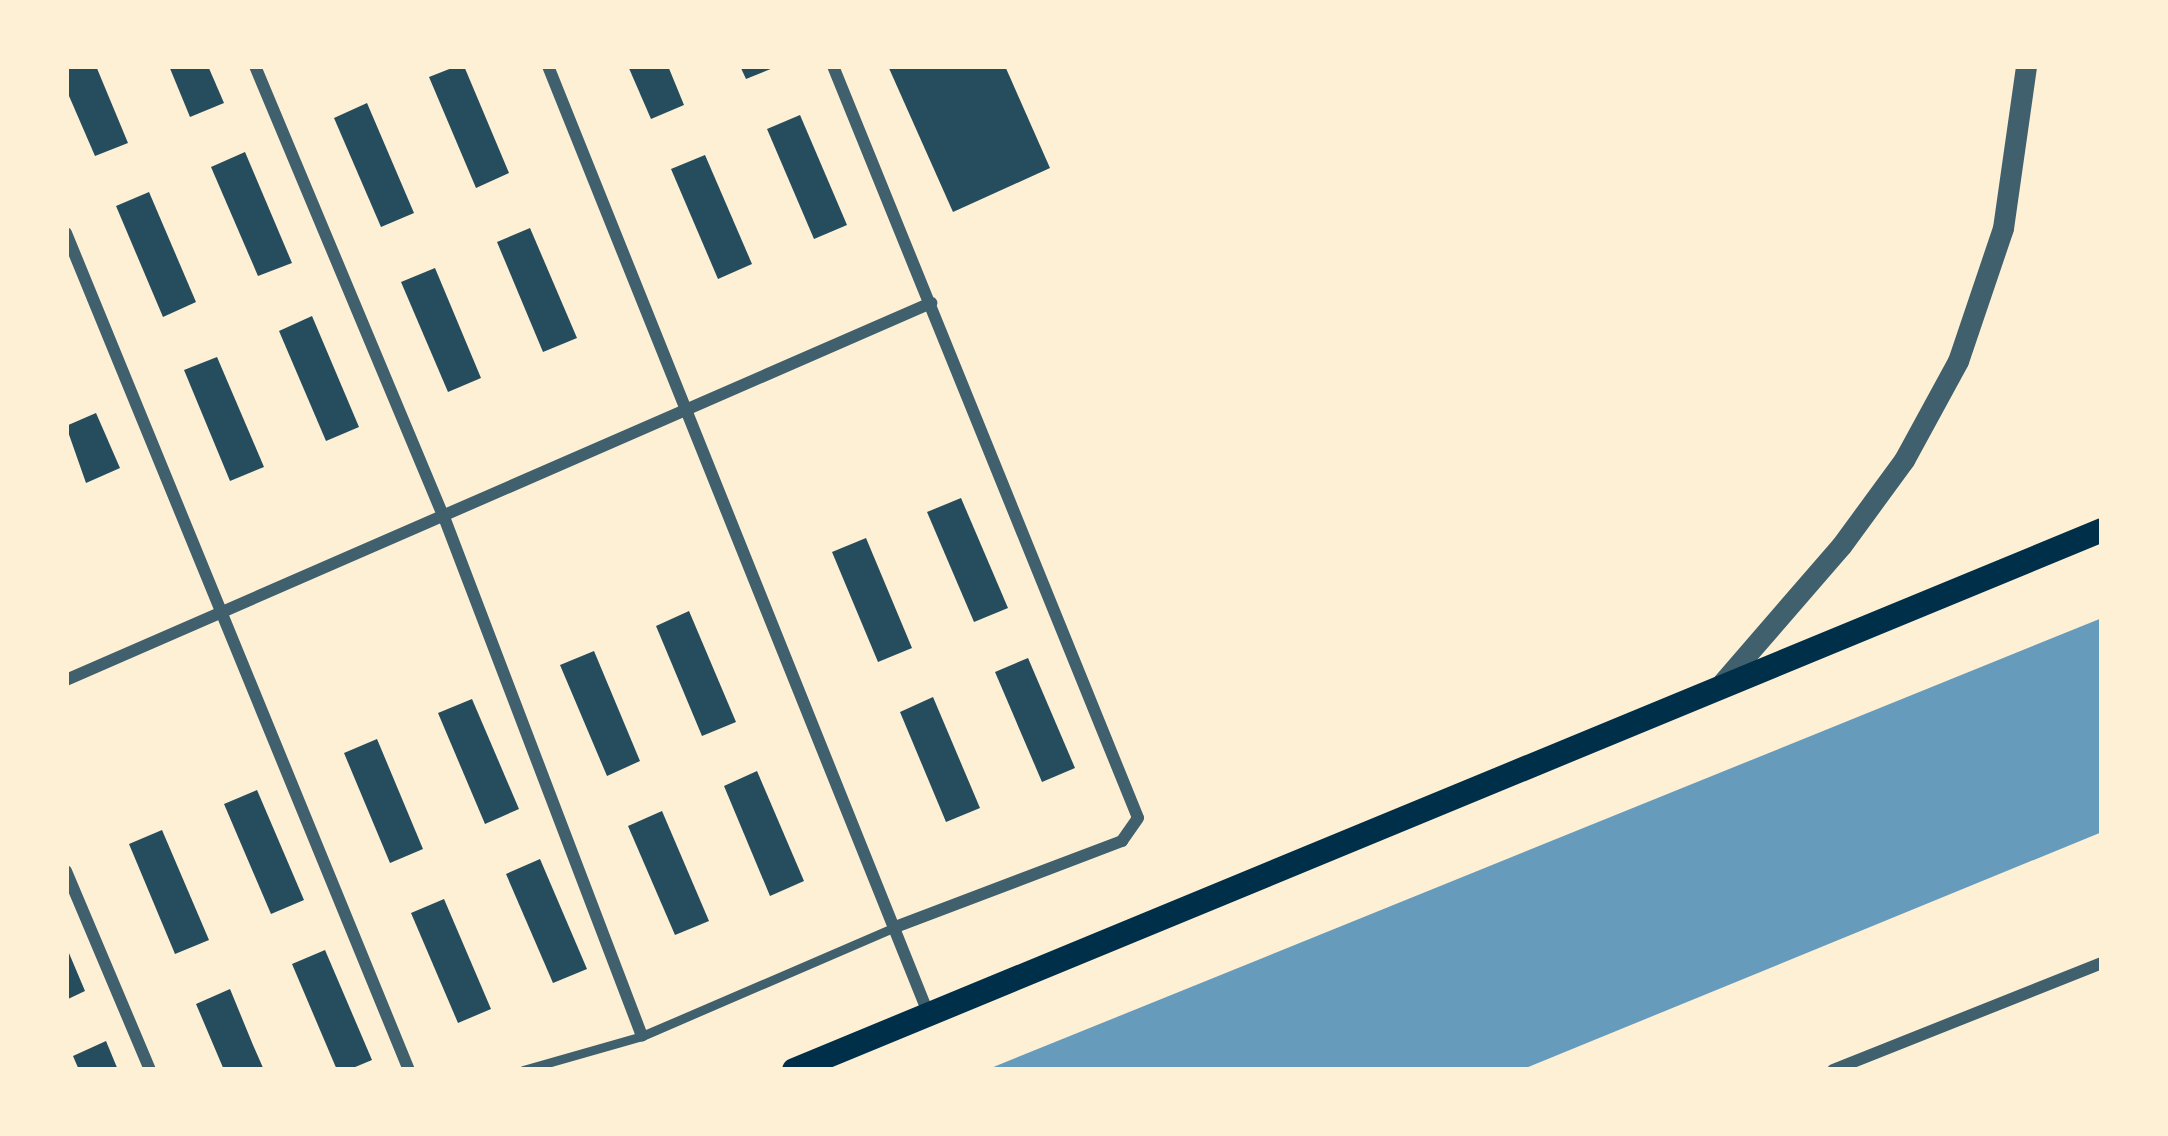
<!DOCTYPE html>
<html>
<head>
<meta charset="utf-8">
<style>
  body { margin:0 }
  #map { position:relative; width:2168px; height:1136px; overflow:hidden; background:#fdf0d5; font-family:Bitter,serif }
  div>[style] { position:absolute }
  .water>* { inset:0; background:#669bbc }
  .building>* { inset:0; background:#264d5e }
  .service>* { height:9px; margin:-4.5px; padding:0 4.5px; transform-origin:4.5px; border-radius:4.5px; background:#3f606c }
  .minor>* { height:12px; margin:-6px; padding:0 6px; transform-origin:6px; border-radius:6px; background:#3f606c }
  .tertiary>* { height:21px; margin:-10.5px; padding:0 10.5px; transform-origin:10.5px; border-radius:10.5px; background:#3f606c }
  .secondary>* { height:24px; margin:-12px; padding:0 12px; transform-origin:12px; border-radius:12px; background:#003049 }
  span { translate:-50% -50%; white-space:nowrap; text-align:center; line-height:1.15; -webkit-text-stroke:12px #fdf0d5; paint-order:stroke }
  .frame { position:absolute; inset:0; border:69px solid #fdf0d5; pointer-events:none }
</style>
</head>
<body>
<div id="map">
  <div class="water">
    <i style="clip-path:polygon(2102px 618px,2102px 832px,1521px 1070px,986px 1070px)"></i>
  </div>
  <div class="building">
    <i style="clip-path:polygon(66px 66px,96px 66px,128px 143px,95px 156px,66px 89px)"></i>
    <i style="clip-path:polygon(169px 66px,208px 66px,224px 103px,190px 117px)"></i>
    <i style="clip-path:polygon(457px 66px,464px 66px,509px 173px,476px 188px,429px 77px)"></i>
    <i style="clip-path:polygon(628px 66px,668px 66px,684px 105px,651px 119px)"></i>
    <i style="clip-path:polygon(740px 66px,778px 66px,746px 79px)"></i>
    <i style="clip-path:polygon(888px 66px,1005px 66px,1050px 168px,953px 212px)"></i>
    <i style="clip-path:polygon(367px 103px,414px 213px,381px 227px,334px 118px)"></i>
    <i style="clip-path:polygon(800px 115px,847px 225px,814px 239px,767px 129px)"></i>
    <i style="clip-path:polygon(245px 152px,292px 263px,258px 276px,211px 167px)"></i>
    <i style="clip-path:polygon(705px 155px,752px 264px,718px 279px,671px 169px)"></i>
    <i style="clip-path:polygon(149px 192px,196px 302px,163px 317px,116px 206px)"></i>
    <i style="clip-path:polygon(530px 228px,577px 338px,543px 352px,497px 242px)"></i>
    <i style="clip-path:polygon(435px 268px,481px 378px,448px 392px,401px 282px)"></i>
    <i style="clip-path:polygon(312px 316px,359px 427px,326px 441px,279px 331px)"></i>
    <i style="clip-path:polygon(217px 357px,264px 467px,230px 481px,184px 370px)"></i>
    <i style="clip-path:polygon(96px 413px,120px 468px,86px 483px,66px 426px)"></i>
    <i style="clip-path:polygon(961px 498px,1008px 608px,974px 622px,927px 512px)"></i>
    <i style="clip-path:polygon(866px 538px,912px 648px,878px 662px,832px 552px)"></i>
    <i style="clip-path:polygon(689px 611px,736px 722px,702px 736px,656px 626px)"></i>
    <i style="clip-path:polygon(594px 651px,640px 761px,607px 776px,560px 665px)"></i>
    <i style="clip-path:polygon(1028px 658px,1075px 768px,1042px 782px,995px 672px)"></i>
    <i style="clip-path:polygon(933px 697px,980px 808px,946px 822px,900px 712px)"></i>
    <i style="clip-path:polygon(472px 699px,519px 809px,485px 824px,438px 713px)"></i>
    <i style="clip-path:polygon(377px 739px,423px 849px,390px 863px,344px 753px)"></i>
    <i style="clip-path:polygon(757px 771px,804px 881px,770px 896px,724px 786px)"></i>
    <i style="clip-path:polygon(257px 790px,304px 900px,271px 914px,224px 804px)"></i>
    <i style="clip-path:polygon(662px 811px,709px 921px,675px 935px,628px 826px)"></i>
    <i style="clip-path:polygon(162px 830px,209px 940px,175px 954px,129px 844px)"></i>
    <i style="clip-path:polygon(540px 859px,587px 969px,553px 983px,506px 874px)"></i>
    <i style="clip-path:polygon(444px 899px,491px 1009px,458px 1023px,411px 913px)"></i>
    <i style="clip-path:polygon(66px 946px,85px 991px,66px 1000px)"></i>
    <i style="clip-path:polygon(325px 950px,372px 1060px,348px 1070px,337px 1070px,292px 964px)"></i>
    <i style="clip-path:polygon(230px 989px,253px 1045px,264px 1070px,224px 1070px,196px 1004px)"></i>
    <i style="clip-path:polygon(106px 1041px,118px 1070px,79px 1070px,73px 1056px)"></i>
  </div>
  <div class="service">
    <i style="left:523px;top:1070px;width:124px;rotate:-15.9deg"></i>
    <i style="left:642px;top:1036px;width:279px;rotate:-23.3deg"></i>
  </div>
  <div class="minor">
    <i style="left:255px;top:66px;width:489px;rotate:67.3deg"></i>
    <i style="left:444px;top:517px;width:555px;rotate:69.12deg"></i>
    <i style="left:548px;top:66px;width:1023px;rotate:68.13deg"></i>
    <i style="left:833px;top:66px;width:811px;rotate:67.92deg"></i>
    <i style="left:1138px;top:818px;width:28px;rotate:125deg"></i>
    <i style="left:1122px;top:841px;width:240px;rotate:159.2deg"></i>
    <i style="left:66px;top:233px;width:905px;rotate:67.72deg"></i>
    <i style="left:66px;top:680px;width:944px;rotate:-23.55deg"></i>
    <i style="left:66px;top:871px;width:216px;rotate:67.1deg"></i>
    <i style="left:1833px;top:1070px;width:289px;rotate:-21.7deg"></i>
  </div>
  <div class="tertiary">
    <i style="left:1717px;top:689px;width:189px;rotate:-49.1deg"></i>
    <i style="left:1841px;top:546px;width:107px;rotate:-53.8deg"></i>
    <i style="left:1904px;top:460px;width:113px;rotate:-61.4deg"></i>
    <i style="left:1958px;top:361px;width:140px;rotate:-71.3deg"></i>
    <i style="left:2003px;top:228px;width:164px;rotate:-81.9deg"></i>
  </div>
  <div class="secondary">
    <i style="left:794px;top:1070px;width:1415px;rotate:-22.43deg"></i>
  </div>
  <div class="frame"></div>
</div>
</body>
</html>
